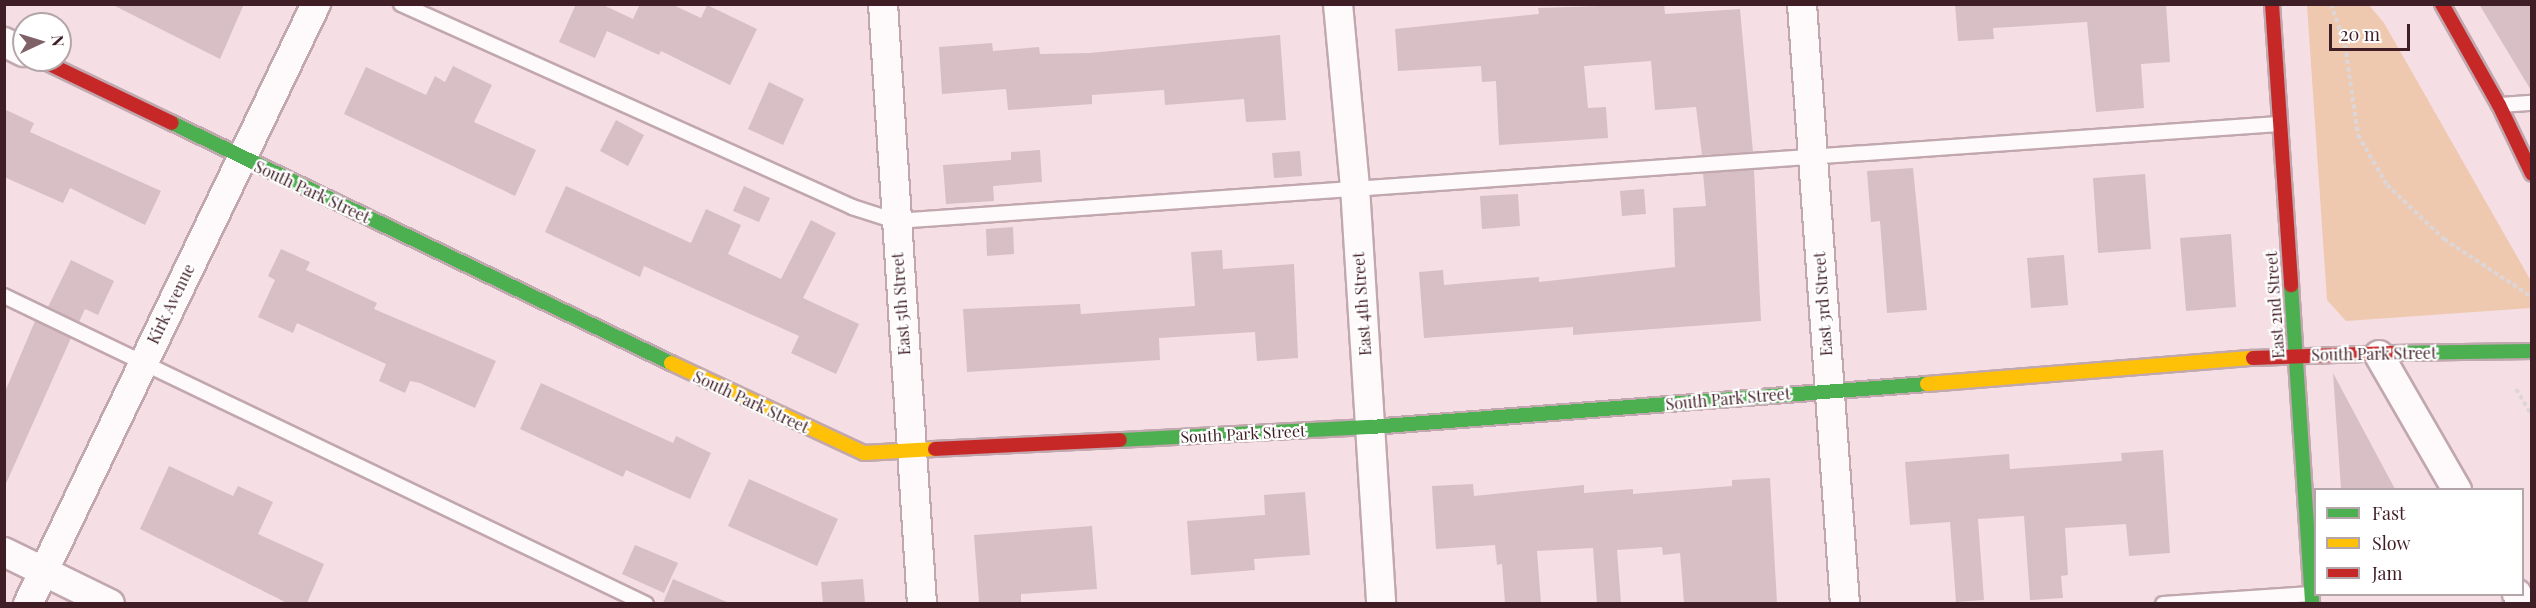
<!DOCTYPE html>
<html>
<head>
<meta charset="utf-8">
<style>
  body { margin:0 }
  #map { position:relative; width:2536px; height:608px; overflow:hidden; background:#f5dfe4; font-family:"Playfair Display",serif }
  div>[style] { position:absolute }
  .green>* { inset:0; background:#efc8b0 }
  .building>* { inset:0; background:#d8bfc5 }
  .path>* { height:4px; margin-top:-2px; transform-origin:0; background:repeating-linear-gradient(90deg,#ddd6d8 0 4.5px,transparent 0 7.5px) }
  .roads { filter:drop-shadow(2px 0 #c1a7ae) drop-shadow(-2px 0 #c1a7ae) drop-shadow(0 2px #c1a7ae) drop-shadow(0 -2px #c1a7ae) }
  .lane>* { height:14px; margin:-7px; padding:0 7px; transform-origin:7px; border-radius:7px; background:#fefafb }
  .street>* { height:28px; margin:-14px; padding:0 14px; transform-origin:14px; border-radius:14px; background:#fefafb }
  .fast>* { height:14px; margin:-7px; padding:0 7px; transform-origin:7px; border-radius:7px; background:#4caf50 }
  .slow>* { height:14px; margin:-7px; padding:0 7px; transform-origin:7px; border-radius:7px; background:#ffc107 }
  .jam>* { height:14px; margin:-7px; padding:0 7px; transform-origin:7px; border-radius:7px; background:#c62828 }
  span { translate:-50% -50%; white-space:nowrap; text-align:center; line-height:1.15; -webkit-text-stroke:4.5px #fff; paint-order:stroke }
  .street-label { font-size:16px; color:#401e26 }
  .frame { position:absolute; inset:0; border:6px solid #401e26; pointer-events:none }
  .legend { position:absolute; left:2314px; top:488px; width:210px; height:108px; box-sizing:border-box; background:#fff; border:2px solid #b3a5a8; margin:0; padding:8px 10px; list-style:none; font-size:18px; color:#401e26 }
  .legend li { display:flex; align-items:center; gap:12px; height:30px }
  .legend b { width:30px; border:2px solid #b3a5a8 }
  .north { position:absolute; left:12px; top:12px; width:60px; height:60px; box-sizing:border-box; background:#fff; border:2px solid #b3a5a8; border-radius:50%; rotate:86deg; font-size:16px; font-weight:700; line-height:24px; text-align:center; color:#401e26 }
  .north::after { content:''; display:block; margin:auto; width:21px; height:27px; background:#7f6268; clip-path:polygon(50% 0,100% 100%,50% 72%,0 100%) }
  .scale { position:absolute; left:2329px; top:24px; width:81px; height:27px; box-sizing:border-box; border:3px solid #401e26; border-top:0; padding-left:8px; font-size:18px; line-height:21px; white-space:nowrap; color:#401e26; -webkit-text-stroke:4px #fff; paint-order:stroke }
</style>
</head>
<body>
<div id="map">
  <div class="green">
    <i style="clip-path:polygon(2307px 5px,2369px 5px,2384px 23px,2531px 281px,2531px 308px,2346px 321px,2327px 300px)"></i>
  </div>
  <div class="building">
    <i style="clip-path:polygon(111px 4px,244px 4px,220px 59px)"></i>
    <i style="clip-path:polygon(576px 4px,601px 4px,633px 19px,640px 4px,671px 4px,701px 18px,707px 5px,757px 29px,730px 85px,661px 51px,659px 55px,607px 31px,595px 58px,559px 42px)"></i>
    <i style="clip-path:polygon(1664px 4px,1665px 14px,1740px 9px,1753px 152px,1702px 155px,1696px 107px,1655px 110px,1651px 61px,1584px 66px,1588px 108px,1606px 107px,1608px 138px,1499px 145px,1496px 81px,1482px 82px,1481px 66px,1398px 71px,1395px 29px,1539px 14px,1538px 8px)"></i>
    <i style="clip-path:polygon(1955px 4px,2166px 4px,2170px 62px,2141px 64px,2144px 108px,2096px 112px,2087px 22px,1993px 28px,1994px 39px,1958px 41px)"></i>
    <i style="clip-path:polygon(2479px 4px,2532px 4px,2532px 92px)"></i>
    <i style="clip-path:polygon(1280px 35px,1286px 120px,1246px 122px,1244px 99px,1165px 105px,1164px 90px,1092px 95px,1092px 104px,1008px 110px,1006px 89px,942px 94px,939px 47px,992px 43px,993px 51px,1039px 47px,1040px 54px,1089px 53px)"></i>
    <i style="clip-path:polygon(453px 66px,492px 85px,474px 122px,536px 150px,515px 196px,344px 114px,366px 67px,426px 95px,435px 76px,445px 82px)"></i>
    <i style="clip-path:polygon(769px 82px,804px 99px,783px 145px,748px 129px)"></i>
    <i style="clip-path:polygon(4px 109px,34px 123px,30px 132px,161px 191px,145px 225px,70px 188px,63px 203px,4px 177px)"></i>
    <i style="clip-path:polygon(616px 120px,644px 135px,628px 166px,600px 151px)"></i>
    <i style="clip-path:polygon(1040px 150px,1042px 182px,993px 186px,994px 201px,946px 204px,943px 165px,1011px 160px,1011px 152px)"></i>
    <i style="clip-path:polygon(1300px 151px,1302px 176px,1274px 178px,1272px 153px)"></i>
    <i style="clip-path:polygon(1913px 168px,1927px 310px,1887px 313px,1880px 221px,1871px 222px,1867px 171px)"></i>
    <i style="clip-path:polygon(1754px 170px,1761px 321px,1573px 335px,1573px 327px,1424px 338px,1419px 272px,1443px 270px,1444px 285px,1539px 277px,1539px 282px,1675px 267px,1673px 208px,1706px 206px,1703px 173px)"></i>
    <i style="clip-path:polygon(2145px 174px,2151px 249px,2098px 253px,2093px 178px)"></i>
    <i style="clip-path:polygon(566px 186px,691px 243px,706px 209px,741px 225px,728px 254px,781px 279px,811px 220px,836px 233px,803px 298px,859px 324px,836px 374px,791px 353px,799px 336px,644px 266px,640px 277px,545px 232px)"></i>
    <i style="clip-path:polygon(744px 186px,770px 198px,759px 222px,733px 211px)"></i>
    <i style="clip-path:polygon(1644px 189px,1646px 214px,1622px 216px,1620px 191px)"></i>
    <i style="clip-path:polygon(1518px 194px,1520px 226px,1482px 229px,1480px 196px)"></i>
    <i style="clip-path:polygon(1013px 227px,1014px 254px,987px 256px,986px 229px)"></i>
    <i style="clip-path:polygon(2231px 234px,2236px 307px,2186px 311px,2180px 238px)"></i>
    <i style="clip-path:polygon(281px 249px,310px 262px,306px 270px,377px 303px,374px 309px,496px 361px,475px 408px,420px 383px,410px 381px,405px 393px,379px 381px,386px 364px,297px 323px,293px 333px,258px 317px,275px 280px,268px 276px)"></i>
    <i style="clip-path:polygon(1222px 250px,1223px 269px,1294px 264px,1298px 358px,1257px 361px,1255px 332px,1159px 338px,1160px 360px,967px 372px,963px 309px,1080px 304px,1081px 314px,1195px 306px,1191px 252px)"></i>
    <i style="clip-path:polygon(2064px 255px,2068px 305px,2031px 308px,2027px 258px)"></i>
    <i style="clip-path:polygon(71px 260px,114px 281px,98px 315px,85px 309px,79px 322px,48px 307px)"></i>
    <i style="clip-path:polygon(35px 321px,71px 338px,4px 488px,4px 394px)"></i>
    <i style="clip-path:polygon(2333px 373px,2395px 489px,2341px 489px)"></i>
    <i style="clip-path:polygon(541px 383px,673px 443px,676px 436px,711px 453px,690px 499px,626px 470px,623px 477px,520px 429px)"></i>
    <i style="clip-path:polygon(2163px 450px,2170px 553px,2129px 556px,2126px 524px,2065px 528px,2068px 575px,2061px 576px,2063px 598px,2030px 600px,2024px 516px,1978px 519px,1984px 600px,1956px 602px,1950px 522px,1910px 525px,1905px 462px,2009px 454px,2010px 469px,2122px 461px,2121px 453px)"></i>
    <i style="clip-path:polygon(169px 466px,233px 496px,238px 486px,273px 502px,258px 534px,324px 564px,307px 603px,287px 603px,140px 529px)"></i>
    <i style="clip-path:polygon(1770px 478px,1777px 603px,1684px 603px,1680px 553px,1663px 555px,1662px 547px,1617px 550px,1621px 603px,1597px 603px,1593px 548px,1537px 551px,1541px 603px,1505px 603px,1502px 564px,1497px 565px,1495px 545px,1436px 549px,1432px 486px,1473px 484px,1474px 496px,1584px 485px,1584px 493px,1633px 489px,1633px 494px,1732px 486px,1732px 480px)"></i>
    <i style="clip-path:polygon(749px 479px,838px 519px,817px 566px,728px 526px)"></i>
    <i style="clip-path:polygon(1305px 492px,1310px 555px,1254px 559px,1255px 570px,1191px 575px,1187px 521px,1265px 515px,1264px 495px)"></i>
    <i style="clip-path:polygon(1092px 526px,1097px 589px,1021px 594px,1021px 603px,979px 603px,974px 535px)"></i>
    <i style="clip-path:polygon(635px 545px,678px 563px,664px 593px,622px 574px)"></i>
    <i style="clip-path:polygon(673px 579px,729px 603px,663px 603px)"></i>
    <i style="clip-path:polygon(863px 579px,865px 603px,823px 603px,821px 582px)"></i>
  </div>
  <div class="path">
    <i style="left:2331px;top:4px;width:43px;rotate:71.1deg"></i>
    <i style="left:2345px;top:45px;width:91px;rotate:81.8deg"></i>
    <i style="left:2358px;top:135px;width:58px;rotate:59.9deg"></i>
    <i style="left:2387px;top:185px;width:79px;rotate:43.5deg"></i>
    <i style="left:2444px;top:239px;width:105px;rotate:33.4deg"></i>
    <i style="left:2516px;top:389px;width:31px;rotate:59deg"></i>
  </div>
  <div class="roads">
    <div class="lane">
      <i style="left:401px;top:4px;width:495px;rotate:24.2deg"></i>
      <i style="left:852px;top:207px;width:46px;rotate:17.7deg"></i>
      <i style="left:896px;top:221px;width:1386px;rotate:-4.01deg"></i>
      <i style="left:2501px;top:105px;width:31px;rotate:-4deg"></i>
      <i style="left:4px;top:296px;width:712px;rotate:25.63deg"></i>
      <i style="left:2163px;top:604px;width:148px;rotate:-3.9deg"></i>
    </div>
    <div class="street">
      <i style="left:883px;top:4px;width:601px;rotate:86.28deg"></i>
      <i style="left:1338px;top:4px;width:184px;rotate:84.7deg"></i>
      <i style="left:1355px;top:187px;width:418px;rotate:86.4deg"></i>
      <i style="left:1802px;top:4px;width:602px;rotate:85.9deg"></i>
      <i style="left:4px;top:42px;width:22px;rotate:27deg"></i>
      <i style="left:2379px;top:355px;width:156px;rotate:60deg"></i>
      <i style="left:4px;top:552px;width:118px;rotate:26.1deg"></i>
      <i style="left:2517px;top:594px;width:12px;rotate:59deg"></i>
      <i style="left:28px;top:604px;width:666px;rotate:-64.36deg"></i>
    </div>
    <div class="fast">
      <i style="left:172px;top:123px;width:554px;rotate:25.69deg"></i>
      <i style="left:2291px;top:285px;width:320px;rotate:86.2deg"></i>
      <i style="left:2392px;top:353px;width:140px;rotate:-0.8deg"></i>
      <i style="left:1120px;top:440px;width:251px;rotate:-3deg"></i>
      <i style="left:1371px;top:427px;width:558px;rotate:-4.42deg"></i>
    </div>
    <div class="slow">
      <i style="left:671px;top:363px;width:213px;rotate:25deg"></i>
      <i style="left:864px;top:453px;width:71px;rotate:-3.2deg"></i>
      <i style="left:1927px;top:384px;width:327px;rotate:-4.6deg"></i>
    </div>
    <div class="jam">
      <i style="left:2272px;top:4px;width:282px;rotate:86.1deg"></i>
      <i style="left:2442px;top:4px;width:116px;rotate:60.6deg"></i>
      <i style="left:2499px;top:105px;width:76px;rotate:64.4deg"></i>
      <i style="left:41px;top:60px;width:145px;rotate:25.7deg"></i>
      <i style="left:2253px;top:358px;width:139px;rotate:-2.1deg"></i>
      <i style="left:935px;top:449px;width:185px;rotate:-2.8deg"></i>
    </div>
  </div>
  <div class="street-label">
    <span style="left:312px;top:192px;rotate:25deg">South Park Street</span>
    <span style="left:171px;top:304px;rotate:-64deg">Kirk Avenue</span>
    <span style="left:901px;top:304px;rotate:-94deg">East 5th Street</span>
    <span style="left:1362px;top:304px;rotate:-94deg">East 4th Street</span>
    <span style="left:1823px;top:304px;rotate:-94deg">East 3rd Street</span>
    <span style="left:2275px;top:305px;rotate:-94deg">East 2nd Street</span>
    <span style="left:2374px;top:354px;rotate:-1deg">South Park Street</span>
    <span style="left:1728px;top:399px;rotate:-5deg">South Park Street</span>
    <span style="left:751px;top:402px;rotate:25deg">South Park Street</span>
    <span style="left:1243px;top:434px;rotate:-3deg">South Park Street</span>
  </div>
  <div class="frame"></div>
  <ul class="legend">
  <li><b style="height:8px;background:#4caf50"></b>Fast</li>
  <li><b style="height:8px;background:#ffc107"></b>Slow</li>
  <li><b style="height:8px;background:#c62828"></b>Jam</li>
  </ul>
  <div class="north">N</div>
  <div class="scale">20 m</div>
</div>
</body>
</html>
